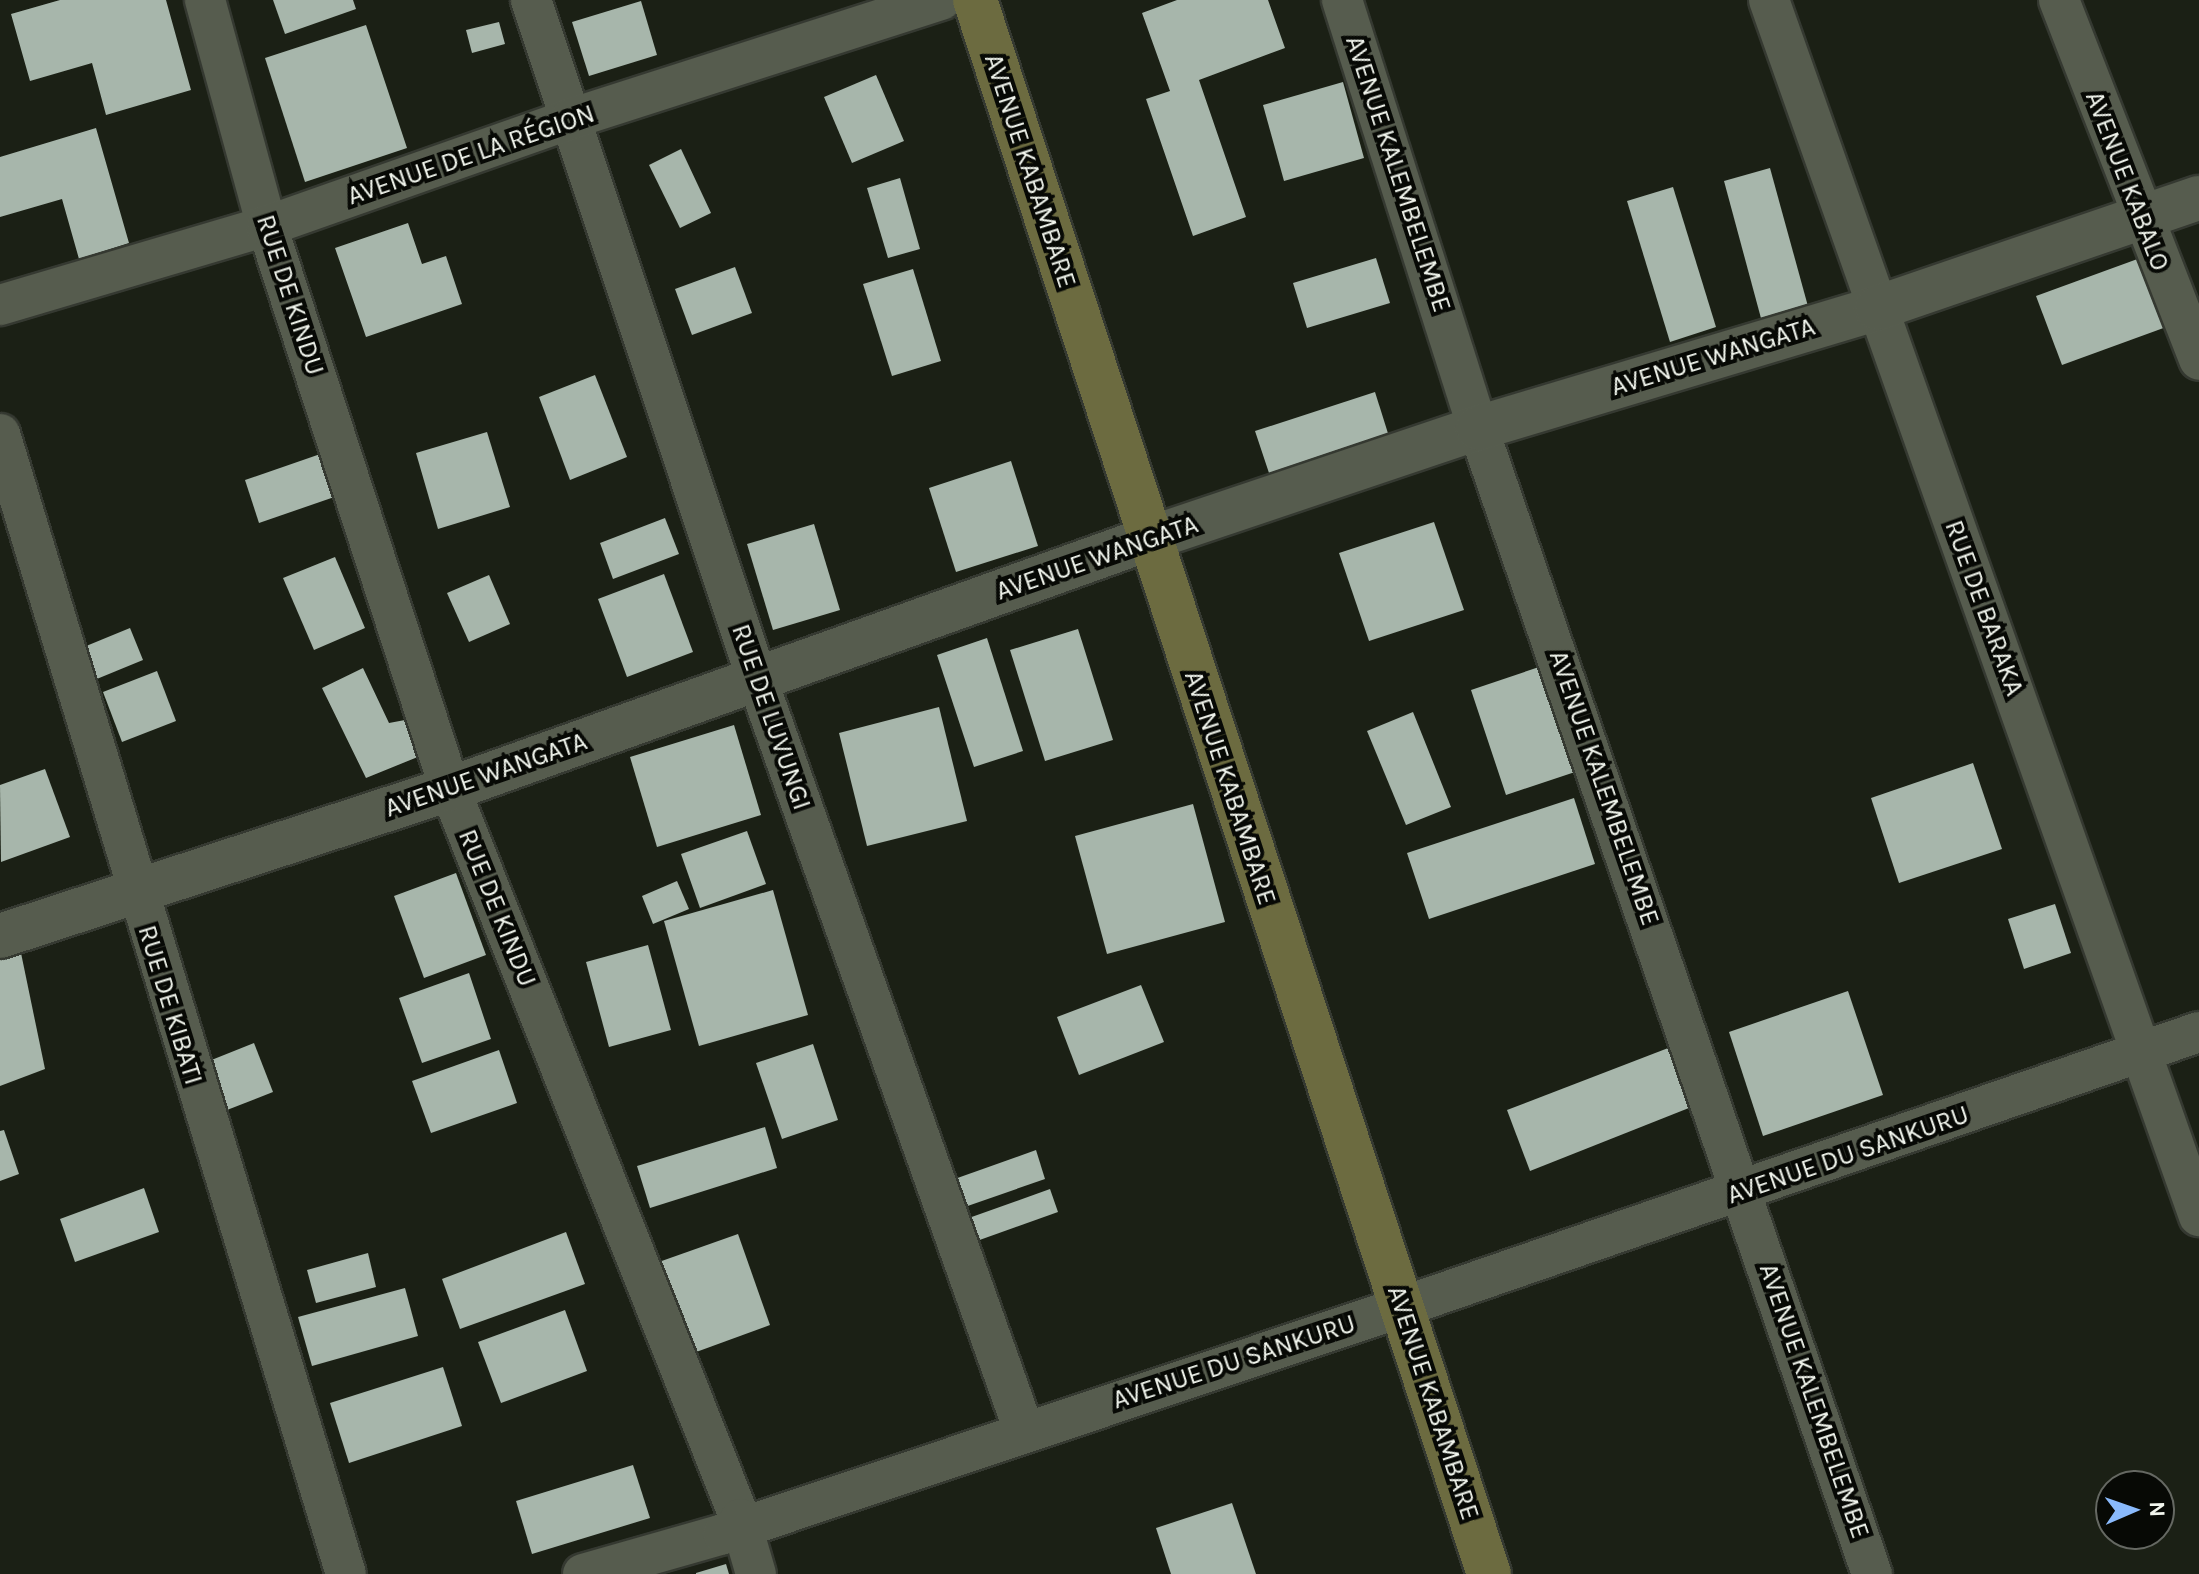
<!DOCTYPE html>
<html>
<head>
<meta charset="utf-8">
<style>
  body { margin:0 }
  #map { position:relative; width:2199px; height:1574px; overflow:hidden; background:#1b2015; font-family:Karla,sans-serif }
  div>[style] { position:absolute }
  .building>* { inset:0; background:#a7b6ab }
  .roads { filter:drop-shadow(2px 0 #353931) drop-shadow(-2px 0 #353931) drop-shadow(0 2px #353931) drop-shadow(0 -2px #353931) }
  .minor>* { height:40px; margin:-20px; padding:0 20px; transform-origin:20px; border-radius:20px; background:#565c4e }
  .tertiary>* { height:44px; margin:-22px; padding:0 22px; transform-origin:22px; border-radius:22px; background:#565c4e }
  .secondary>* { height:44px; margin:-22px; padding:0 22px; transform-origin:22px; border-radius:22px; background:#6c6b40 }
  span { translate:-50% -50%; white-space:nowrap; text-align:center; line-height:1.15; -webkit-text-stroke:8px #070905; paint-order:stroke }
  .street-label { font-size:26px; color:#f2f6ee }
  .north { position:absolute; left:2095px; top:1470px; width:80px; height:80px; box-sizing:border-box; background:#070905; border:2px solid #656862; border-radius:50%; rotate:88deg; font-size:22px; font-weight:700; line-height:32px; text-align:center; color:#f2f6ee }
  .north::after { content:''; display:block; margin:auto; width:28px; height:36px; background:#8abafc; clip-path:polygon(50% 0,100% 100%,50% 72%,0 100%) }
</style>
</head>
<body>
<div id="map">
  <div class="building">
    <i style="clip-path:polygon(60px 0,166px 0,191px 90px,106px 115px,92px 63px,30px 81px,11px 14px)"></i>
    <i style="clip-path:polygon(273px 0,353px 0,356px 9px,285px 34px)"></i>
    <i style="clip-path:polygon(1177px 0,1268px 0,1285px 48px,1199px 80px,1246px 217px,1193px 236px,1146px 99px,1170px 91px,1142px 13px)"></i>
    <i style="clip-path:polygon(641px 1px,657px 55px,589px 76px,572px 22px)"></i>
    <i style="clip-path:polygon(499px 22px,505px 44px,472px 53px,466px 30px)"></i>
    <i style="clip-path:polygon(366px 25px,407px 148px,305px 182px,265px 58px)"></i>
    <i style="clip-path:polygon(876px 75px,904px 141px,852px 163px,824px 97px)"></i>
    <i style="clip-path:polygon(1343px 82px,1364px 158px,1284px 181px,1263px 105px)"></i>
    <i style="clip-path:polygon(96px 128px,129px 243px,79px 259px,62px 199px,0 217px,0 157px)"></i>
    <i style="clip-path:polygon(681px 149px,711px 213px,680px 228px,649px 165px)"></i>
    <i style="clip-path:polygon(1770px 168px,1809px 310px,1762px 322px,1724px 181px)"></i>
    <i style="clip-path:polygon(900px 178px,920px 249px,888px 258px,867px 188px)"></i>
    <i style="clip-path:polygon(1673px 187px,1716px 327px,1670px 342px,1627px 201px)"></i>
    <i style="clip-path:polygon(408px 223px,422px 264px,446px 256px,462px 304px,366px 337px,335px 248px)"></i>
    <i style="clip-path:polygon(2143px 257px,2169px 326px,2062px 365px,2036px 296px)"></i>
    <i style="clip-path:polygon(1376px 258px,1390px 303px,1307px 328px,1293px 283px)"></i>
    <i style="clip-path:polygon(735px 267px,752px 313px,692px 335px,675px 289px)"></i>
    <i style="clip-path:polygon(913px 269px,941px 361px,892px 376px,863px 284px)"></i>
    <i style="clip-path:polygon(595px 375px,627px 457px,570px 480px,539px 397px)"></i>
    <i style="clip-path:polygon(1375px 392px,1392px 446px,1273px 485px,1255px 431px)"></i>
    <i style="clip-path:polygon(487px 432px,510px 507px,438px 529px,416px 453px)"></i>
    <i style="clip-path:polygon(329px 451px,343px 494px,259px 523px,245px 480px)"></i>
    <i style="clip-path:polygon(1011px 461px,1038px 546px,956px 572px,929px 488px)"></i>
    <i style="clip-path:polygon(665px 518px,679px 554px,613px 579px,600px 543px)"></i>
    <i style="clip-path:polygon(1434px 522px,1464px 610px,1369px 641px,1339px 553px)"></i>
    <i style="clip-path:polygon(814px 524px,840px 610px,773px 630px,747px 544px)"></i>
    <i style="clip-path:polygon(335px 557px,365px 628px,314px 650px,283px 578px)"></i>
    <i style="clip-path:polygon(664px 574px,693px 652px,627px 677px,598px 599px)"></i>
    <i style="clip-path:polygon(489px 575px,510px 624px,469px 642px,447px 593px)"></i>
    <i style="clip-path:polygon(130px 628px,143px 660px,87px 683px,74px 651px)"></i>
    <i style="clip-path:polygon(1078px 629px,1113px 740px,1045px 761px,1010px 650px)"></i>
    <i style="clip-path:polygon(987px 638px,1023px 751px,974px 767px,937px 655px)"></i>
    <i style="clip-path:polygon(1539px 667px,1575px 772px,1506px 795px,1471px 690px)"></i>
    <i style="clip-path:polygon(363px 668px,389px 723px,421px 717px,430px 752px,366px 778px,322px 688px)"></i>
    <i style="clip-path:polygon(157px 671px,176px 721px,122px 742px,103px 692px)"></i>
    <i style="clip-path:polygon(939px 707px,967px 821px,867px 846px,839px 733px)"></i>
    <i style="clip-path:polygon(1413px 712px,1451px 807px,1406px 825px,1367px 731px)"></i>
    <i style="clip-path:polygon(734px 725px,761px 815px,657px 847px,630px 757px)"></i>
    <i style="clip-path:polygon(1973px 763px,2002px 849px,1899px 883px,1871px 798px)"></i>
    <i style="clip-path:polygon(45px 769px,70px 837px,1px 862px,0 785px)"></i>
    <i style="clip-path:polygon(1574px 798px,1595px 864px,1429px 919px,1407px 853px)"></i>
    <i style="clip-path:polygon(1193px 804px,1225px 922px,1107px 954px,1075px 836px)"></i>
    <i style="clip-path:polygon(747px 831px,766px 884px,700px 908px,681px 854px)"></i>
    <i style="clip-path:polygon(456px 873px,486px 955px,424px 978px,394px 896px)"></i>
    <i style="clip-path:polygon(677px 881px,689px 909px,653px 924px,642px 896px)"></i>
    <i style="clip-path:polygon(773px 890px,808px 1015px,699px 1046px,664px 921px)"></i>
    <i style="clip-path:polygon(2055px 904px,2071px 953px,2024px 969px,2008px 919px)"></i>
    <i style="clip-path:polygon(648px 945px,671px 1030px,609px 1047px,586px 962px)"></i>
    <i style="clip-path:polygon(21px 953px,45px 1069px,0 1086px,0 959px)"></i>
    <i style="clip-path:polygon(469px 973px,491px 1039px,422px 1063px,399px 998px)"></i>
    <i style="clip-path:polygon(1141px 985px,1164px 1042px,1079px 1075px,1057px 1017px)"></i>
    <i style="clip-path:polygon(1848px 991px,1883px 1095px,1763px 1136px,1729px 1032px)"></i>
    <i style="clip-path:polygon(254px 1043px,273px 1092px,227px 1110px,209px 1061px)"></i>
    <i style="clip-path:polygon(813px 1044px,838px 1120px,782px 1139px,756px 1063px)"></i>
    <i style="clip-path:polygon(1676px 1045px,1699px 1104px,1530px 1171px,1507px 1110px)"></i>
    <i style="clip-path:polygon(499px 1050px,517px 1103px,431px 1133px,412px 1081px)"></i>
    <i style="clip-path:polygon(765px 1127px,777px 1168px,650px 1208px,637px 1166px)"></i>
    <i style="clip-path:polygon(4px 1130px,19px 1174px,0 1181px,0 1131px)"></i>
    <i style="clip-path:polygon(1036px 1150px,1045px 1179px,959px 1209px,949px 1181px)"></i>
    <i style="clip-path:polygon(144px 1188px,159px 1232px,75px 1262px,60px 1219px)"></i>
    <i style="clip-path:polygon(1050px 1189px,1058px 1212px,974px 1242px,966px 1219px)"></i>
    <i style="clip-path:polygon(566px 1232px,585px 1284px,460px 1329px,442px 1279px)"></i>
    <i style="clip-path:polygon(738px 1234px,770px 1325px,688px 1355px,656px 1263px)"></i>
    <i style="clip-path:polygon(368px 1253px,376px 1287px,316px 1303px,307px 1270px)"></i>
    <i style="clip-path:polygon(405px 1288px,418px 1336px,312px 1366px,298px 1317px)"></i>
    <i style="clip-path:polygon(565px 1310px,587px 1371px,501px 1403px,478px 1342px)"></i>
    <i style="clip-path:polygon(443px 1367px,462px 1426px,349px 1463px,330px 1403px)"></i>
    <i style="clip-path:polygon(633px 1465px,650px 1518px,532px 1554px,516px 1501px)"></i>
    <i style="clip-path:polygon(1232px 1503px,1256px 1574px,1171px 1574px,1156px 1528px)"></i>
    <i style="clip-path:polygon(726px 1564px,729px 1574px,696px 1574px,696px 1573px)"></i>
  </div>
  <div class="roads">
    <div class="minor">
      <i style="left:205px;top:0;width:234px;rotate:74.7deg"></i>
      <i style="left:267px;top:226px;width:592px;rotate:71.99deg"></i>
      <i style="left:450px;top:789px;width:785px;rotate:68.33deg"></i>
      <i style="left:740px;top:1519px;width:57px;rotate:73.8deg"></i>
      <i style="left:531px;top:0;width:716px;rotate:71.59deg"></i>
      <i style="left:757px;top:679px;width:798px;rotate:70.45deg"></i>
      <i style="left:1342px;top:0;width:449px;rotate:72.4deg"></i>
      <i style="left:1478px;top:428px;width:1212px;rotate:71.03deg"></i>
      <i style="left:1769px;top:0;width:1290px;rotate:70.53deg"></i>
      <i style="left:2059px;top:0;width:386px;rotate:68.7deg"></i>
      <i style="left:0;top:305px;width:278px;rotate:-16.5deg"></i>
      <i style="left:267px;top:226px;width:321px;rotate:-19.4deg"></i>
      <i style="left:570px;top:119px;width:390px;rotate:-17.8deg"></i>
      <i style="left:0;top:434px;width:1191px;rotate:73.12deg"></i>
      <i style="left:583px;top:1574px;width:146px;rotate:-15.9deg"></i>
      <i style="left:723px;top:1534px;width:716px;rotate:-18.49deg"></i>
      <i style="left:1402px;top:1307px;width:843px;rotate:-19.04deg"></i>
    </div>
    <div class="tertiary">
      <i style="left:0;top:936px;width:473px;rotate:-18.1deg"></i>
      <i style="left:450px;top:789px;width:741px;rotate:-19.71deg"></i>
      <i style="left:1148px;top:539px;width:348px;rotate:-18.6deg"></i>
      <i style="left:1478px;top:428px;width:417px;rotate:-16.7deg"></i>
      <i style="left:1877px;top:308px;width:340px;rotate:-18.9deg"></i>
    </div>
    <div class="secondary">
      <i style="left:975px;top:0;width:1656px;rotate:71.92deg"></i>
    </div>
  </div>
  <div class="street-label">
    <span style="left:471px;top:155px;rotate:-19deg">AVENUE DE LA RÉGION</span>
    <span style="left:1030px;top:171px;rotate:72deg">AVENUE KABAMBARE</span>
    <span style="left:1398px;top:174px;rotate:72deg">AVENUE KALEMBELEMBE</span>
    <span style="left:2127px;top:181px;rotate:69deg">AVENUE KABALO</span>
    <span style="left:290px;top:295px;rotate:72deg">RUE DE KINDU</span>
    <span style="left:1713px;top:357px;rotate:-17deg">AVENUE WANGATA</span>
    <span style="left:1097px;top:558px;rotate:-19deg">AVENUE WANGATA</span>
    <span style="left:1984px;top:608px;rotate:70deg">RUE DE BARAKA</span>
    <span style="left:771px;top:717px;rotate:71deg">RUE DE LUVUNGI</span>
    <span style="left:486px;top:775px;rotate:-19deg">AVENUE WANGATA</span>
    <span style="left:1230px;top:788px;rotate:72deg">AVENUE KABAMBARE</span>
    <span style="left:1604px;top:788px;rotate:71deg">AVENUE KALEMBELEMBE</span>
    <span style="left:497px;top:908px;rotate:68deg">RUE DE KINDU</span>
    <span style="left:170px;top:1005px;rotate:73deg">RUE DE KIBATI</span>
    <span style="left:1848px;top:1155px;rotate:-19deg">AVENUE DU SANKURU</span>
    <span style="left:1234px;top:1362px;rotate:-18deg">AVENUE DU SANKURU</span>
    <span style="left:1814px;top:1401px;rotate:71deg">AVENUE KALEMBELEMBE</span>
    <span style="left:1433px;top:1403px;rotate:72deg">AVENUE KABAMBARE</span>
  </div>
  <div class="north">N</div>
</div>
</body>
</html>
